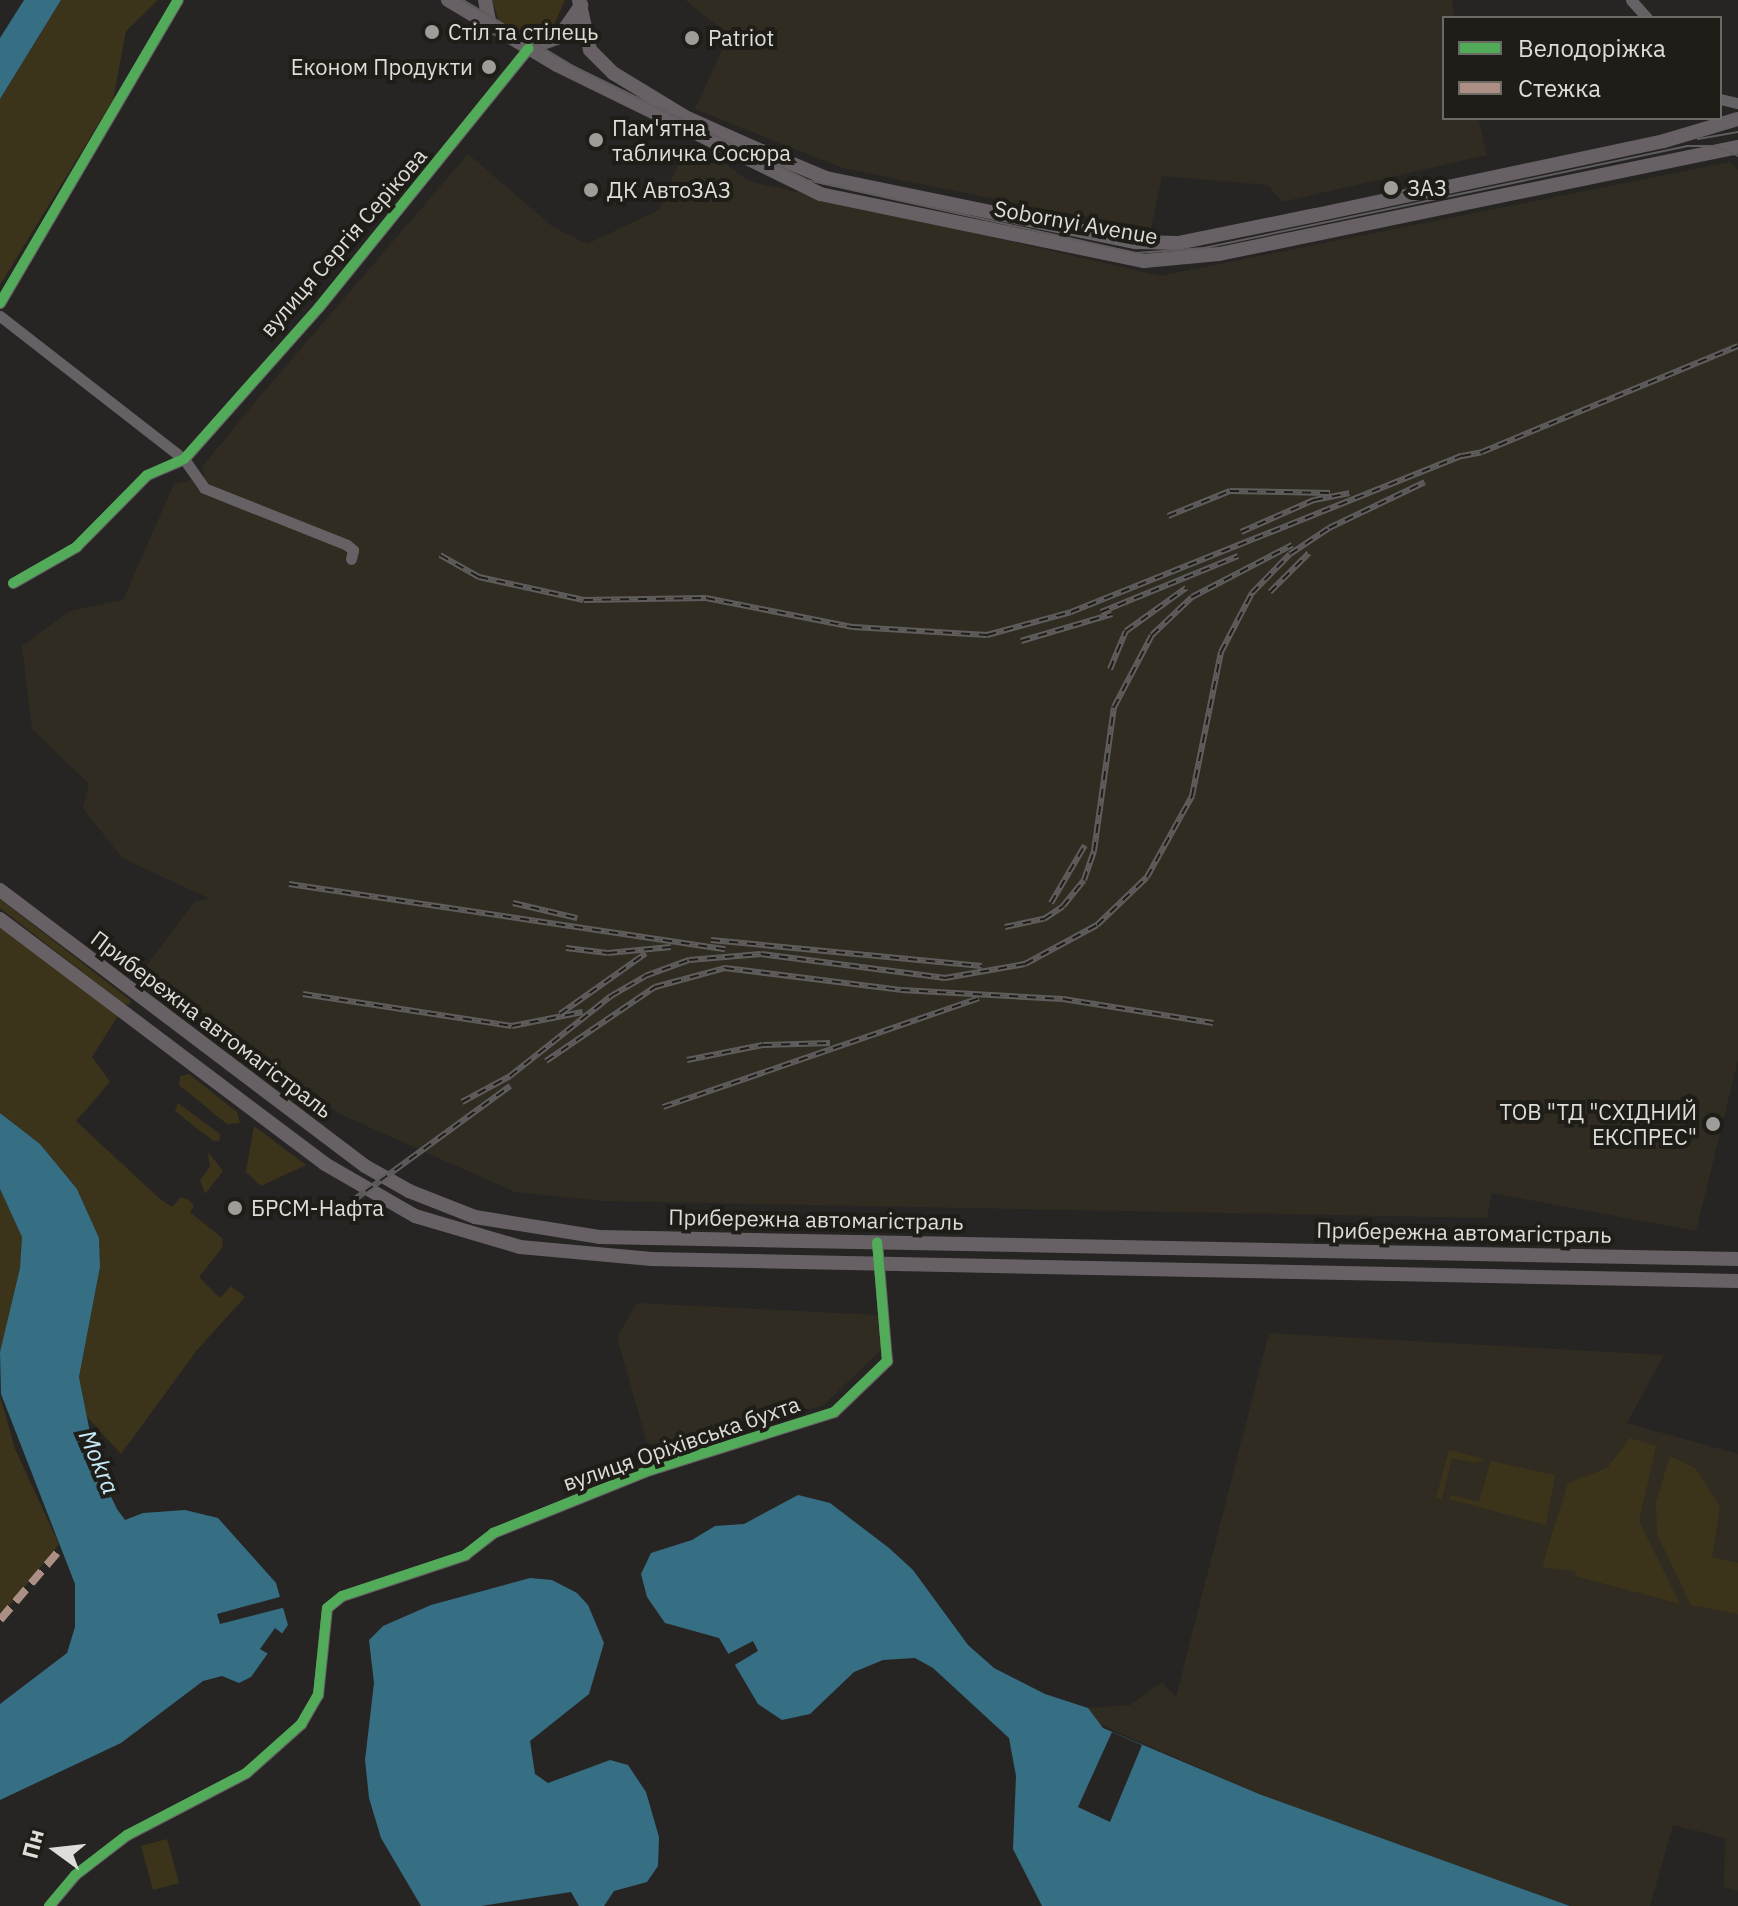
<!DOCTYPE html>
<html>
<head>
<meta charset="utf-8">
<style>
  body { margin:0 }
  #map { position:relative; width:1738px; height:1906px; overflow:hidden; background:#272523; font-family:"IBM Plex Sans",sans-serif }
  div>[style] { position:absolute }
  .built>* { inset:0; background:#312c21 }
  .green>* { inset:0; background:#3c331b }
  .water>* { inset:0; background:#366e83 }
  .pier>* { inset:0; background:#272523 }
  .minor>* { height:11px; margin:-5.5px; padding:0 5.5px; transform-origin:5.5px; border-radius:5.5px; background:#666165 }
  .major>* { height:14px; margin:-7px; padding:0 7px; transform-origin:7px; border-radius:7px; background:#676165 }
  .tram>* { height:2px; margin:-1px; padding:0 1px; transform-origin:1px; border-radius:1px; background:#605d5e }
  .rail>* { height:6px; margin-top:-3px; transform-origin:0; background:repeating-linear-gradient(90deg,#1f1d17 0 9px,#605d5e 0 18px); box-sizing:border-box; border-block:2px solid #605d5e }
  .quiet>* { height:8px; margin-top:-4px; transform-origin:0; background:repeating-linear-gradient(90deg,#ac8f84 0 16px,transparent 0 24px) }
  .cycleway>* { height:10px; margin:-5px; padding:0 5px; transform-origin:5px; border-radius:5px; background:#51ab58 }
  .dots>* { width:22px; height:22px; translate:-50% -50%; box-sizing:border-box; border:4px solid #1f1d17; border-radius:50% }
  span { translate:-50% -50%; white-space:nowrap; text-align:center; line-height:1.15; -webkit-text-stroke:8px #1f1d17; paint-order:stroke }
  .poi-label { font-size:22px; color:#deddd9 }
  .left { translate:0 -50%; text-align:left }
  .right { translate:-100% -50%; text-align:right }
  .street-label { font-size:22px; color:#deddd9 }
  .water-label { font-size:24px; color:#c8ebfa; font-style:italic }
  .legend { position:absolute; left:1442px; top:16px; width:280px; height:104px; box-sizing:border-box; background:#1f1d17; border:2px solid #6b6a65; margin:0; padding:10px 14px; list-style:none; font-size:24px; color:#deddd9 }
  .legend li { display:flex; align-items:center; gap:16px; height:40px }
  .legend b { width:40px; border:2px solid #6b6a65 }
  .north { position:absolute; left:16px; top:1810px; width:80px; height:80px; -webkit-text-stroke:6px #1f1d17; paint-order:stroke; rotate:285deg; font-size:22px; font-weight:700; line-height:32px; text-align:center; color:#deddd9 }
  .north::after { content:''; display:block; margin:auto; width:28px; height:36px; background:#deddd9; clip-path:polygon(50% 0,100% 100%,50% 72%,0 100%) }
</style>
</head>
<body>
<div id="map">
  <div class="built">
    <i style="clip-path:polygon(685px 0,1452px 0,1454px 18px,1444px 18px,1444px 118px,1478px 118px,1487px 155px,1282px 202px,1268px 185px,1162px 176px,1151px 228px,1059px 212px,843px 168px,695px 109px,729px 35px)"></i>
    <i style="clip-path:polygon(685px 148px,725px 163px,748px 181px,1160px 276px,1730px 162px,1738px 170px,1738px 1060px,1696px 1231px,1492px 1193px,1487px 1218px,603px 1201px,515px 1192px,342px 1115px,144px 969px,195px 901px,210px 899px,122px 858px,83px 808px,89px 784px,32px 729px,22px 646px,70px 611px,123px 600px,174px 484px,205px 476px,202px 467px,257px 400px,468px 154px,553px 227px,587px 244px,659px 210px)"></i>
    <i style="clip-path:polygon(637px 1303px,879px 1315px,883px 1348px,824px 1405px,686px 1449px,647px 1443px,617px 1337px)"></i>
    <i style="clip-path:polygon(1269px 1333px,1664px 1355px,1627px 1423px,1738px 1454px,1738px 1891px,1724px 1887px,1725px 1838px,1673px 1825px,1650px 1906px,1570px 1906px,1259px 1794px,1097px 1723px,1088px 1708px,1130px 1705px,1162px 1682px,1176px 1697px)"></i>
  </div>
  <div class="green">
    <i style="clip-path:polygon(61px 0,158px 0,126px 31px,113px 100px,0 285px,0 99px)"></i>
    <i style="clip-path:polygon(492px 0,565px 0,553px 27px,534px 36px,522px 36px,500px 24px)"></i>
    <i style="clip-path:polygon(0 899px,130px 1000px,131px 1003px,125px 1005px,0 908px)"></i>
    <i style="clip-path:polygon(0 918px,121px 1011px,92px 1057px,110px 1082px,76px 1121px,160px 1199px,172px 1207px,181px 1197px,189px 1200px,194px 1206px,190px 1212px,222px 1238px,223px 1247px,199px 1277px,220px 1298px,231px 1286px,245px 1297px,197px 1350px,121px 1454px,87px 1417px,79px 1377px,100px 1267px,99px 1238px,77px 1189px,40px 1144px,0 1113px)"></i>
    <i style="clip-path:polygon(189px 1074px,237px 1112px,240px 1123px,227px 1124px,179px 1085px,180px 1076px)"></i>
    <i style="clip-path:polygon(178px 1103px,220px 1134px,219px 1141px,213px 1141px,175px 1111px)"></i>
    <i style="clip-path:polygon(254px 1126px,306px 1165px,261px 1186px,246px 1172px)"></i>
    <i style="clip-path:polygon(208px 1152px,223px 1171px,205px 1194px,200px 1180px,210px 1167px)"></i>
    <i style="clip-path:polygon(0 1189px,22px 1237px,20px 1268px,0 1352px)"></i>
    <i style="clip-path:polygon(0 1396px,15px 1449px,59px 1544px,0 1618px)"></i>
    <i style="clip-path:polygon(1630px 1438px,1656px 1446px,1639px 1521px,1680px 1604px,1575px 1576px,1576px 1571px,1542px 1567px,1568px 1483px,1607px 1468px)"></i>
    <i style="clip-path:polygon(1449px 1450px,1484px 1459px,1476px 1463px,1452px 1458px,1442px 1499px,1436px 1498px)"></i>
    <i style="clip-path:polygon(1670px 1456px,1695px 1468px,1720px 1507px,1712px 1557px,1738px 1563px,1738px 1614px,1691px 1605px,1657px 1534px,1656px 1502px)"></i>
    <i style="clip-path:polygon(1491px 1461px,1555px 1475px,1546px 1525px,1449px 1499px,1451px 1495px,1479px 1502px)"></i>
    <i style="clip-path:polygon(167px 1839px,179px 1883px,153px 1890px,141px 1846px)"></i>
  </div>
  <div class="water">
    <i style="clip-path:polygon(24px 0,61px 0,0 99px,0 38px)"></i>
    <i style="clip-path:polygon(0 1113px,40px 1144px,77px 1189px,99px 1238px,100px 1267px,79px 1377px,97px 1468px,117px 1509px,125px 1520px,143px 1513px,185px 1510px,218px 1518px,276px 1583px,288px 1625px,251px 1677px,239px 1683px,222px 1676px,203px 1681px,121px 1743px,0 1800px,0 1704px,67px 1653px,75px 1627px,75px 1584px,1px 1394px,0 1352px,20px 1268px,22px 1237px,0 1189px)"></i>
    <i style="clip-path:polygon(798px 1495px,830px 1503px,889px 1548px,913px 1570px,968px 1645px,994px 1668px,1045px 1694px,1088px 1708px,1103px 1728px,1259px 1794px,1570px 1906px,1042px 1906px,1013px 1849px,1016px 1776px,1009px 1738px,933px 1668px,915px 1658px,883px 1660px,854px 1672px,810px 1714px,782px 1720px,758px 1704px,719px 1638px,665px 1623px,647px 1597px,641px 1574px,651px 1553px,692px 1540px,715px 1526px,744px 1524px)"></i>
    <i style="clip-path:polygon(530px 1578px,552px 1580px,577px 1593px,588px 1605px,604px 1643px,589px 1694px,530px 1741px,535px 1774px,548px 1783px,610px 1760px,628px 1765px,646px 1792px,659px 1837px,658px 1866px,647px 1882px,614px 1891px,604px 1906px,579px 1906px,571px 1892px,481px 1906px,421px 1906px,381px 1838px,369px 1798px,365px 1760px,374px 1683px,369px 1640px,383px 1626px,431px 1605px)"></i>
  </div>
  <div class="pier">
    <i style="clip-path:polygon(283px 1596px,286px 1607px,220px 1624px,217px 1614px)"></i>
    <i style="clip-path:polygon(275px 1628px,284px 1635px,270px 1655px,260px 1649px)"></i>
    <i style="clip-path:polygon(753px 1641px,758px 1651px,733px 1666px,728px 1654px)"></i>
    <i style="clip-path:polygon(1112px 1732px,1142px 1745px,1110px 1822px,1078px 1807px)"></i>
  </div>
  <div class="minor">
    <i style="left:1631px;top:0;width:24px;rotate:48deg"></i>
    <i style="left:1720px;top:99px;width:18px;rotate:13deg"></i>
    <i style="left:0;top:303px;width:351px;rotate:-59.6deg"></i>
    <i style="left:0;top:316px;width:233px;rotate:37.9deg"></i>
    <i style="left:184px;top:459px;width:35px;rotate:55deg"></i>
    <i style="left:204px;top:488px;width:154px;rotate:21.7deg"></i>
    <i style="left:347px;top:545px;width:8px;rotate:40deg"></i>
    <i style="left:353px;top:550px;width:9px;rotate:103deg"></i>
    <i style="left:13px;top:583px;width:73px;rotate:-29.7deg"></i>
    <i style="left:76px;top:547px;width:101px;rotate:-45.4deg"></i>
    <i style="left:147px;top:475px;width:40px;rotate:-23.4deg"></i>
    <i style="left:184px;top:459px;width:203px;rotate:-48.4deg"></i>
    <i style="left:319px;top:307px;width:333px;rotate:-51deg"></i>
    <i style="left:49px;top:1906px;width:40px;rotate:-50deg"></i>
    <i style="left:75px;top:1875px;width:66px;rotate:-37.6deg"></i>
    <i style="left:127px;top:1835px;width:134px;rotate:-27.5deg"></i>
    <i style="left:246px;top:1773px;width:74px;rotate:-41.7deg"></i>
    <i style="left:301px;top:1724px;width:34px;rotate:-60deg"></i>
    <i style="left:318px;top:1695px;width:87px;rotate:-84.1deg"></i>
    <i style="left:327px;top:1608px;width:19px;rotate:-39deg"></i>
    <i style="left:342px;top:1596px;width:130px;rotate:-18.4deg"></i>
    <i style="left:465px;top:1555px;width:36px;rotate:-38deg"></i>
    <i style="left:493px;top:1533px;width:169px;rotate:-21.9deg"></i>
    <i style="left:650px;top:1470px;width:193px;rotate:-17.5deg"></i>
    <i style="left:834px;top:1412px;width:74px;rotate:-43.9deg"></i>
    <i style="left:887px;top:1361px;width:119px;rotate:-94.8deg"></i>
  </div>
  <div class="major">
    <i style="left:448px;top:0;width:127px;rotate:30.8deg"></i>
    <i style="left:557px;top:65px;width:293px;rotate:26.1deg"></i>
    <i style="left:820px;top:194px;width:331px;rotate:11.7deg"></i>
    <i style="left:1144px;top:261px;width:75px;rotate:-5.3deg"></i>
    <i style="left:1219px;top:254px;width:530px;rotate:-11.65deg"></i>
    <i style="left:485px;top:0;width:25px;rotate:79deg"></i>
    <i style="left:579px;top:0;width:51px;rotate:77.6deg"></i>
    <i style="left:590px;top:50px;width:33px;rotate:45deg"></i>
    <i style="left:613px;top:73px;width:87px;rotate:31.3deg"></i>
    <i style="left:687px;top:118px;width:71px;rotate:24deg"></i>
    <i style="left:752px;top:147px;width:80px;rotate:22.7deg"></i>
    <i style="left:826px;top:178px;width:317px;rotate:11.7deg"></i>
    <i style="left:1136px;top:242px;width:42px;rotate:1.4deg"></i>
    <i style="left:1178px;top:243px;width:141px;rotate:-11.5deg"></i>
    <i style="left:1316px;top:215px;width:356px;rotate:-12deg"></i>
    <i style="left:1664px;top:141px;width:77px;rotate:-16.6deg"></i>
    <i style="left:529px;top:48px;width:32px;rotate:-20deg"></i>
    <i style="left:559px;top:37px;width:39px;rotate:-55deg"></i>
    <i style="left:0;top:890px;width:458px;rotate:37.1deg"></i>
    <i style="left:365px;top:1166px;width:51px;rotate:29.6deg"></i>
    <i style="left:409px;top:1191px;width:71px;rotate:21.5deg"></i>
    <i style="left:475px;top:1217px;width:127px;rotate:9.1deg"></i>
    <i style="left:600px;top:1237px;width:1138px;rotate:1.11deg"></i>
    <i style="left:0;top:919px;width:407px;rotate:37deg"></i>
    <i style="left:325px;top:1164px;width:104px;rotate:30deg"></i>
    <i style="left:415px;top:1216px;width:109px;rotate:16.4deg"></i>
    <i style="left:520px;top:1247px;width:132px;rotate:5.2deg"></i>
    <i style="left:651px;top:1259px;width:1087px;rotate:1.16deg"></i>
  </div>
  <div class="tram">
    <i style="left:463px;top:0;width:140px;rotate:31deg"></i>
    <i style="left:583px;top:72px;width:249px;rotate:25.7deg"></i>
    <i style="left:807px;top:180px;width:338px;rotate:12.5deg"></i>
    <i style="left:1137px;top:253px;width:67px;rotate:-4.3deg"></i>
    <i style="left:1204px;top:248px;width:493px;rotate:-11.9deg"></i>
    <i style="left:1686px;top:146px;width:29px"></i>
    <i style="left:1715px;top:146px;width:25px;rotate:23deg"></i>
    <i style="left:1698px;top:139px;width:41px;rotate:-9.9deg"></i>
  </div>
  <div class="rail">
    <i style="left:1168px;top:516px;width:67px;rotate:-22deg"></i>
    <i style="left:1230px;top:491px;width:100px;rotate:1.1deg"></i>
    <i style="left:1241px;top:532px;width:80px;rotate:-23.7deg"></i>
    <i style="left:1314px;top:500px;width:36px;rotate:-11deg"></i>
    <i style="left:440px;top:555px;width:45px;rotate:29.4deg"></i>
    <i style="left:479px;top:577px;width:107px;rotate:12.4deg"></i>
    <i style="left:584px;top:600px;width:122px;rotate:-0.9deg"></i>
    <i style="left:706px;top:598px;width:150px;rotate:11.2deg"></i>
    <i style="left:853px;top:627px;width:134px;rotate:3.4deg"></i>
    <i style="left:987px;top:635px;width:87px;rotate:-15.3deg"></i>
    <i style="left:1071px;top:612px;width:421px;rotate:-21.8deg"></i>
    <i style="left:1462px;top:456px;width:20px;rotate:-11deg"></i>
    <i style="left:1482px;top:452px;width:277px;rotate:-22.5deg"></i>
    <i style="left:1270px;top:592px;width:55px;rotate:-45deg"></i>
    <i style="left:1101px;top:612px;width:148px;rotate:-22.2deg"></i>
    <i style="left:1021px;top:641px;width:95px;rotate:-16.5deg"></i>
    <i style="left:1110px;top:669px;width:41px;rotate:-67.2deg"></i>
    <i style="left:1126px;top:631px;width:74px;rotate:-35.6deg"></i>
    <i style="left:289px;top:884px;width:441px;rotate:8.5deg"></i>
    <i style="left:513px;top:903px;width:66px;rotate:13.2deg"></i>
    <i style="left:1051px;top:903px;width:67px;rotate:-59.6deg"></i>
    <i style="left:1005px;top:927px;width:40px;rotate:-12deg"></i>
    <i style="left:1044px;top:919px;width:23px;rotate:-34deg"></i>
    <i style="left:1063px;top:906px;width:33px;rotate:-51deg"></i>
    <i style="left:1084px;top:880px;width:31px;rotate:-71deg"></i>
    <i style="left:1094px;top:851px;width:145px;rotate:-82.1deg"></i>
    <i style="left:1114px;top:707px;width:81px;rotate:-62.2deg"></i>
    <i style="left:1152px;top:635px;width:55px;rotate:-43.5deg"></i>
    <i style="left:1192px;top:597px;width:113px;rotate:-27.5deg"></i>
    <i style="left:711px;top:940px;width:272px;rotate:5.5deg"></i>
    <i style="left:566px;top:948px;width:42px;rotate:6.8deg"></i>
    <i style="left:608px;top:953px;width:63px;rotate:-5.4deg"></i>
    <i style="left:303px;top:994px;width:211px;rotate:8.7deg"></i>
    <i style="left:512px;top:1026px;width:72px;rotate:-11.2deg"></i>
    <i style="left:560px;top:1014px;width:105px;rotate:-35.3deg"></i>
    <i style="left:687px;top:1060px;width:77px;rotate:-11.2deg"></i>
    <i style="left:763px;top:1045px;width:67px;rotate:-1.7deg"></i>
    <i style="left:546px;top:1061px;width:132px;rotate:-34.2deg"></i>
    <i style="left:655px;top:987px;width:73px;rotate:-15.2deg"></i>
    <i style="left:725px;top:968px;width:177px;rotate:7.1deg"></i>
    <i style="left:901px;top:990px;width:162px;rotate:3.2deg"></i>
    <i style="left:1063px;top:999px;width:152px;rotate:9.1deg"></i>
    <i style="left:462px;top:1102px;width:55px;rotate:-28.4deg"></i>
    <i style="left:510px;top:1076px;width:129px;rotate:-38.4deg"></i>
    <i style="left:611px;top:996px;width:39px;rotate:-30deg"></i>
    <i style="left:645px;top:976px;width:47px;rotate:-20deg"></i>
    <i style="left:689px;top:960px;width:72px;rotate:-4.8deg"></i>
    <i style="left:761px;top:954px;width:186px;rotate:7.4deg"></i>
    <i style="left:945px;top:978px;width:81px;rotate:-9.9deg"></i>
    <i style="left:1025px;top:964px;width:82px;rotate:-28.4deg"></i>
    <i style="left:1097px;top:925px;width:69px;rotate:-43.8deg"></i>
    <i style="left:1147px;top:877px;width:93px;rotate:-60.9deg"></i>
    <i style="left:1192px;top:796px;width:147px;rotate:-78.6deg"></i>
    <i style="left:1221px;top:652px;width:67px;rotate:-62.3deg"></i>
    <i style="left:1252px;top:593px;width:54px;rotate:-45.7deg"></i>
    <i style="left:1290px;top:554px;width:47px;rotate:-33.7deg"></i>
    <i style="left:1329px;top:528px;width:106px;rotate:-25.6deg"></i>
    <i style="left:663px;top:1107px;width:334px;rotate:-19deg"></i>
    <i style="left:351px;top:1202px;width:197px;rotate:-36.1deg"></i>
  </div>
  <div class="quiet">
    <i style="left:0;top:1620px;width:88px;rotate:-49.6deg"></i>
  </div>
  <div class="cycleway">
    <i style="left:0;top:303px;width:351px;rotate:-59.6deg"></i>
    <i style="left:13px;top:583px;width:73px;rotate:-29.7deg"></i>
    <i style="left:76px;top:547px;width:101px;rotate:-45.4deg"></i>
    <i style="left:147px;top:475px;width:40px;rotate:-23.4deg"></i>
    <i style="left:184px;top:459px;width:203px;rotate:-48.4deg"></i>
    <i style="left:319px;top:307px;width:333px;rotate:-51deg"></i>
    <i style="left:49px;top:1906px;width:40px;rotate:-50deg"></i>
    <i style="left:75px;top:1875px;width:66px;rotate:-37.6deg"></i>
    <i style="left:127px;top:1835px;width:134px;rotate:-27.5deg"></i>
    <i style="left:246px;top:1773px;width:74px;rotate:-41.7deg"></i>
    <i style="left:301px;top:1724px;width:34px;rotate:-60deg"></i>
    <i style="left:318px;top:1695px;width:87px;rotate:-84.1deg"></i>
    <i style="left:327px;top:1608px;width:19px;rotate:-39deg"></i>
    <i style="left:342px;top:1596px;width:130px;rotate:-18.4deg"></i>
    <i style="left:465px;top:1555px;width:36px;rotate:-38deg"></i>
    <i style="left:493px;top:1533px;width:169px;rotate:-21.9deg"></i>
    <i style="left:650px;top:1470px;width:193px;rotate:-17.5deg"></i>
    <i style="left:834px;top:1412px;width:74px;rotate:-43.9deg"></i>
    <i style="left:887px;top:1361px;width:119px;rotate:-94.8deg"></i>
  </div>
  <div class="dots">
    <i style="left:432px;top:32px;background:#9e9d99"></i>
    <i style="left:692px;top:38px;background:#9e9d99"></i>
    <i style="left:489px;top:67px;background:#9e9d99"></i>
    <i style="left:596px;top:140px;background:#9e9d99"></i>
    <i style="left:1391px;top:188px;background:#9e9d99"></i>
    <i style="left:591px;top:190px;background:#9e9d99"></i>
    <i style="left:1713px;top:1124px;background:#9e9d99"></i>
    <i style="left:235px;top:1208px;background:#9e9d99"></i>
  </div>
  <div class="poi-label">
    <span class="left" style="left:448px;top:32px">Стіл та стілець</span>
    <span class="left" style="left:708px;top:38px">Patriot</span>
    <span class="right" style="left:473px;top:67px">Економ Продукти</span>
    <span class="left" style="left:612px;top:140px">Пам'ятна<br>табличка Сосюра</span>
    <span class="left" style="left:1407px;top:188px">ЗАЗ</span>
    <span class="left" style="left:607px;top:190px">ДК АвтоЗАЗ</span>
    <span class="right" style="left:1697px;top:1124px">ТОВ "ТД "СХІДНИЙ<br>ЕКСПРЕС"</span>
    <span class="left" style="left:251px;top:1208px">БРСМ-Нафта</span>
  </div>
  <div class="street-label">
    <span style="left:1076px;top:222px;rotate:10deg">Sobornyi Avenue</span>
    <span style="left:343px;top:242px;rotate:-49deg">вулиця Сергія Серікова</span>
    <span style="left:212px;top:1024px;rotate:37deg">Прибережна автомагістраль</span>
    <span style="left:816px;top:1219px;rotate:1deg">Прибережна автомагістраль</span>
    <span style="left:1464px;top:1232px;rotate:1deg">Прибережна автомагістраль</span>
    <span style="left:681px;top:1443px;rotate:-19deg">вулиця Оріхівська бухта</span>
  </div>
  <div class="water-label">
    <span style="left:99px;top:1462px;rotate:67deg">Mokra</span>
  </div>
  <ul class="legend">
  <li><b style="height:10px;background:#51ab58"></b>Велодоріжка</li>
  <li><b style="height:10px;background:#ac8f84"></b>Стежка</li>
  </ul>
  <div class="north">Пн</div>
</div>
</body>
</html>
